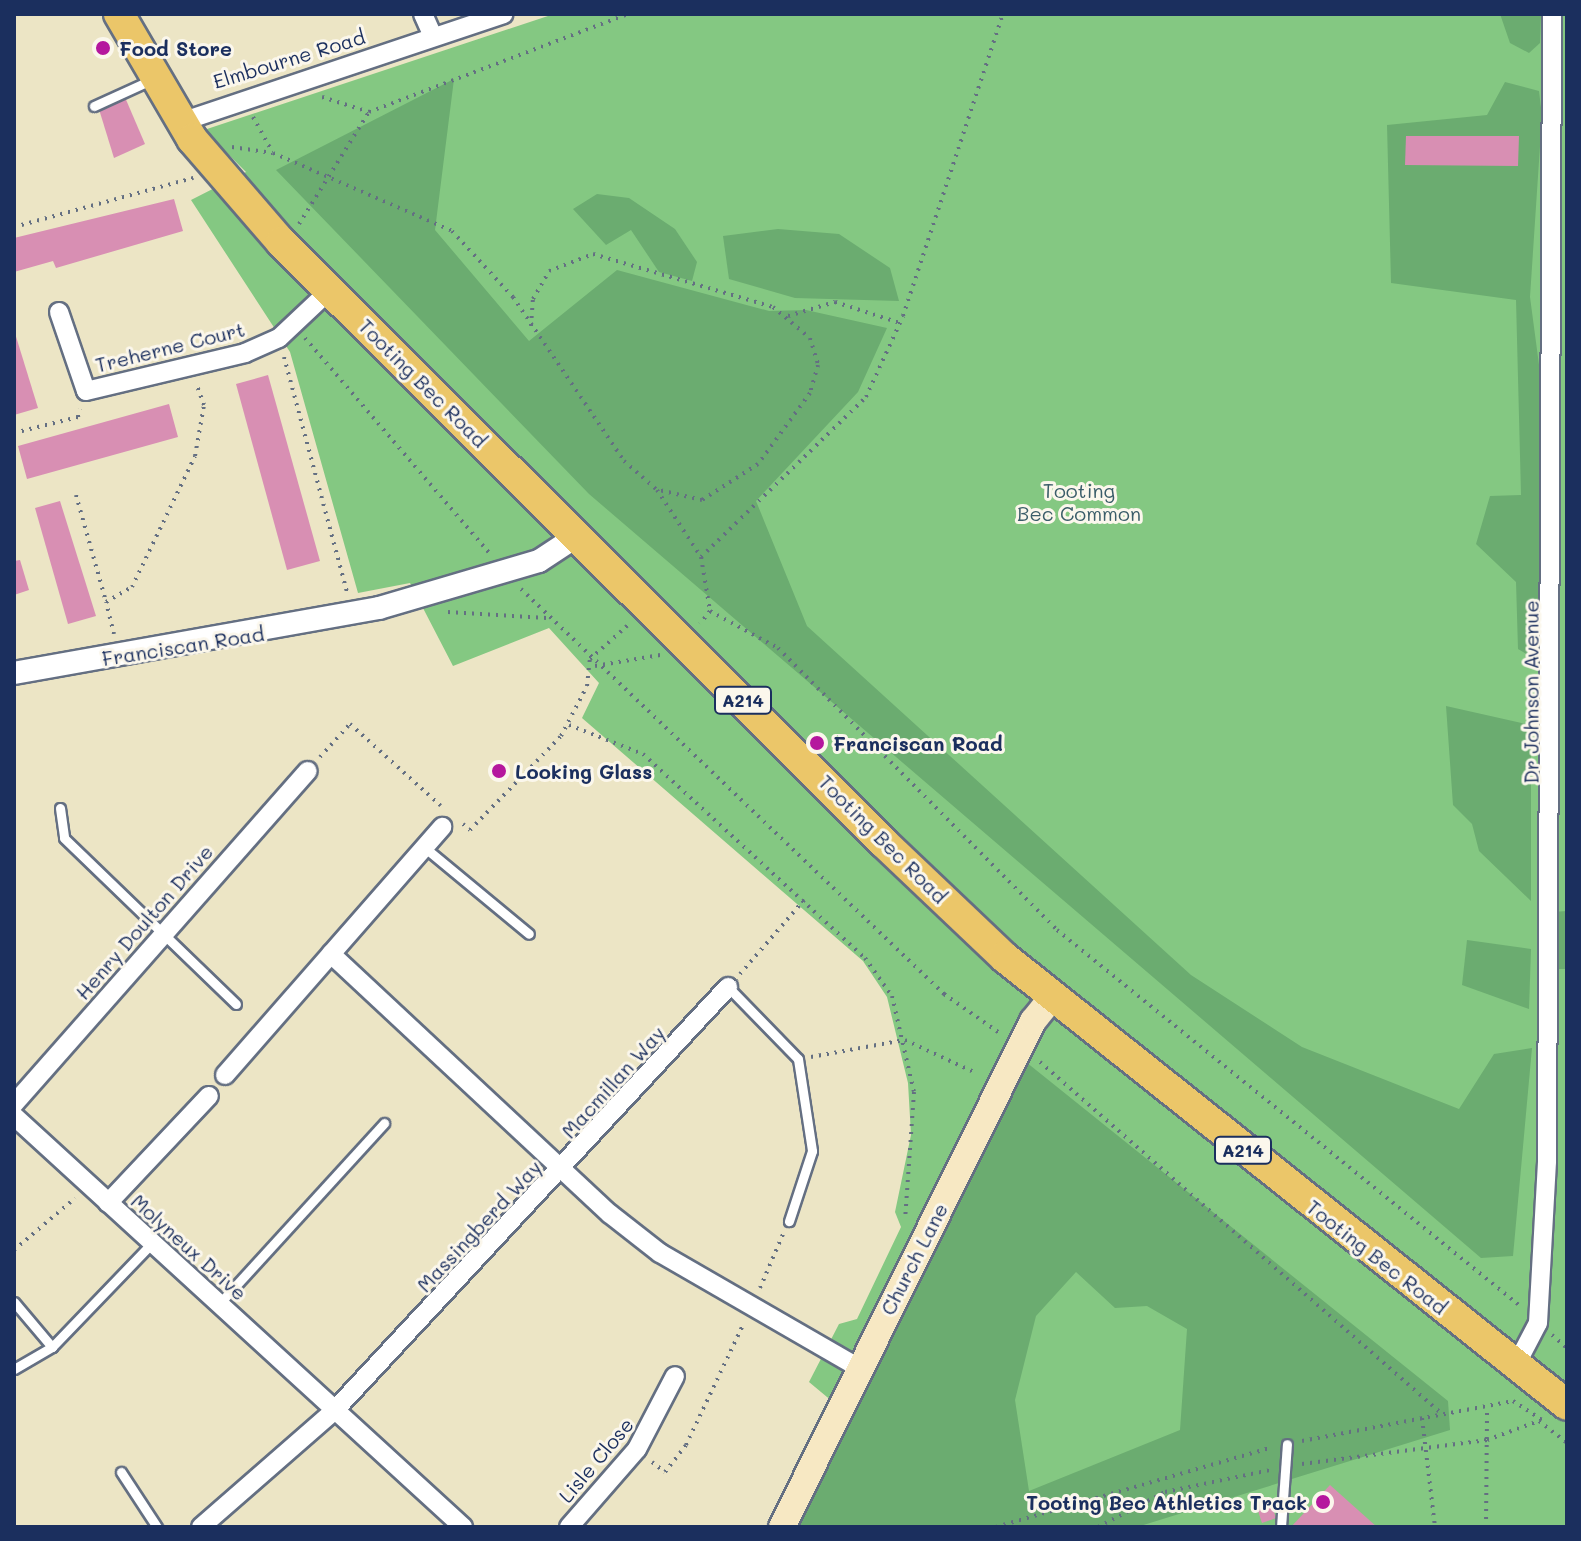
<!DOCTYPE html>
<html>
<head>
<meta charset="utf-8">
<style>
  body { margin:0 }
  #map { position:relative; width:1581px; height:1541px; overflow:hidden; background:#ece5c5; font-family:Mali,sans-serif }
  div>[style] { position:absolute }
  .green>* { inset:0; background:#84c882 }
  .forest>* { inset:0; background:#6bac70 }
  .building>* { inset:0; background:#d88fb3 }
  .path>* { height:4px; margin-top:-2px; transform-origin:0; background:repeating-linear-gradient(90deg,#646f82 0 2px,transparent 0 8px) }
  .roads { filter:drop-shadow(2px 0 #646f82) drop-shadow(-2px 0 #646f82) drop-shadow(0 2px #646f82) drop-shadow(0 -2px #646f82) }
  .service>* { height:9px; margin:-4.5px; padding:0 4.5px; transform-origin:4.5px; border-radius:4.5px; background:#fff }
  .minor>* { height:18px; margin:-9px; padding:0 9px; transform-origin:9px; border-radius:9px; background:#fff }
  .tertiary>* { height:22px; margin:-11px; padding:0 11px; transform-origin:11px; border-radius:11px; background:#fff }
  .secondary>* { height:26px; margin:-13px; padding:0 13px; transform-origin:13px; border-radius:13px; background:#f7e8c3 }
  .trunk>* { height:30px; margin:-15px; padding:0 15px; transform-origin:15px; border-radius:15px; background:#ebc669 }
  .dots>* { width:22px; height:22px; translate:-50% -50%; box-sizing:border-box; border:4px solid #fbf7ec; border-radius:50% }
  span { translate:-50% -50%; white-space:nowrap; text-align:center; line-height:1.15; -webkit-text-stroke:6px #fbf7ec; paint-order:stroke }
  .shield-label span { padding:2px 6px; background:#fbf7ec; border:2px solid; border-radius:6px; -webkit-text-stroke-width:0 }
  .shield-label { font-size:18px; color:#1b2f5e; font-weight:700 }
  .poi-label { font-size:20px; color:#1b2f5e; font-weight:700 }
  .left { translate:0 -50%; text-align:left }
  .right { translate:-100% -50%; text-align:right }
  .street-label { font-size:20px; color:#1b2f5e }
  .park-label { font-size:20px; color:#3a5d69 }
  .frame { position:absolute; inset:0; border:16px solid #1b2f5e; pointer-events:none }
</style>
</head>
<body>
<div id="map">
  <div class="green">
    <i style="clip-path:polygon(554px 14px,1567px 14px,1567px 1527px,814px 1527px,863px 1427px,809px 1382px,839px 1324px,857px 1319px,901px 1227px,895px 1212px,911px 1135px,908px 1083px,887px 997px,863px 961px,582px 718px,599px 683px,549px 628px,453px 666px,410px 583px,358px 593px,290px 352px,191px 200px,246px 172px,204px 130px)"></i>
  </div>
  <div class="forest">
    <i style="clip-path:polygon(1500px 14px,1541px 14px,1540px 43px,1529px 53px,1510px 43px)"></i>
    <i style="clip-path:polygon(454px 79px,435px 230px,529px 341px,617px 270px,769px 311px,806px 310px,887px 328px,858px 392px,756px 501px,807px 626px,1191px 975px,1302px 1047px,1459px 1109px,1494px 1054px,1532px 1048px,1513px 1256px,1481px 1258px,589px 494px,276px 170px)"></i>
    <i style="clip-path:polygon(1505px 82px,1539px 91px,1542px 116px,1530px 297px,1543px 395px,1541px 663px,1518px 649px,1516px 582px,1476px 544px,1490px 496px,1521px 495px,1516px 300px,1391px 283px,1387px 125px,1487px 115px)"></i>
    <i style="clip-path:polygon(597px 194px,629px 198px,675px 229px,697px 262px,692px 281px,659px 272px,631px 230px,606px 245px,573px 209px)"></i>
    <i style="clip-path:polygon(778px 229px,839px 234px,890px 268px,899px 301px,795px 298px,729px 279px,723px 236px)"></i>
    <i style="clip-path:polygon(1446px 706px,1531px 725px,1531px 901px,1479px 851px,1472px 824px,1453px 805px)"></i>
    <i style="clip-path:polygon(1567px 911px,1567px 969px,1551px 969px,1552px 912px)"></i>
    <i style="clip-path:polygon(1467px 940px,1531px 949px,1529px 1009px,1462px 985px)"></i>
    <i style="clip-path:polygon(evenodd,1026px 1062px,1448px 1401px,1450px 1430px,1137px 1527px,793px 1527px,1026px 1062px,1076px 1272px,1115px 1308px,1147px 1306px,1187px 1329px,1180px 1430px,1029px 1491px,1015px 1400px,1036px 1316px,1076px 1272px)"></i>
  </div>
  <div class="building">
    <i style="clip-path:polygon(124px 95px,145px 144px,114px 158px,98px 106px)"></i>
    <i style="clip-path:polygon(1406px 136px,1519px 136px,1518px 166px,1405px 165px)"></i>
    <i style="clip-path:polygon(174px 199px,183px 231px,56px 268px,53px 261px,14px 272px,14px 238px)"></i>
    <i style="clip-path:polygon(14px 330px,38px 408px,14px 415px)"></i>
    <i style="clip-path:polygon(268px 375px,320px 561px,287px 570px,236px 384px)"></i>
    <i style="clip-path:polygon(169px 404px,178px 437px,27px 479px,18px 446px)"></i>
    <i style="clip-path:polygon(60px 501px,96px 616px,68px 624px,35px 508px)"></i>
    <i style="clip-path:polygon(20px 560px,29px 590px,14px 595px,14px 561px)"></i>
    <i style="clip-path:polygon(1330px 1485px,1377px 1527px,1291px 1527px)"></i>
    <i style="clip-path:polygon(1270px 1500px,1276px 1518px,1262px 1523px,1256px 1505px)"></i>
  </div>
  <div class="path">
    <i style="left:322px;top:97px;width:49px;rotate:17.7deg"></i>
    <i style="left:253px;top:117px;width:39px;rotate:61deg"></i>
    <i style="left:232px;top:147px;width:41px;rotate:8.3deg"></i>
    <i style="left:273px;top:153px;width:195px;rotate:23.5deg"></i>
    <i style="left:452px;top:231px;width:90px;rotate:47.3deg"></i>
    <i style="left:513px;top:297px;width:198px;rotate:55.9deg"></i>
    <i style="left:624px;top:461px;width:44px;rotate:41.3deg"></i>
    <i style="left:657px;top:490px;width:80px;rotate:56.7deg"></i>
    <i style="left:701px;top:557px;width:55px;rotate:80.5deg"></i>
    <i style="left:710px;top:611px;width:16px;rotate:128deg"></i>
    <i style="left:299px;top:224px;width:132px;rotate:-58deg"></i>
    <i style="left:369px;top:112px;width:278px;rotate:-20.7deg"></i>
    <i style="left:14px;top:227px;width:186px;rotate:-15.3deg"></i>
    <i style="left:788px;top:316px;width:49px;rotate:-16.6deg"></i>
    <i style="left:835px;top:302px;width:68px;rotate:17.9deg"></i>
    <i style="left:531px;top:326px;width:27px;rotate:-86deg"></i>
    <i style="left:533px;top:299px;width:32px;rotate:-60deg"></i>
    <i style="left:549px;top:271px;width:47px;rotate:-21.1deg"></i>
    <i style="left:593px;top:254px;width:188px;rotate:16.4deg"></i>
    <i style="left:773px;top:307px;width:48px;rotate:40deg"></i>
    <i style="left:810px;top:338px;width:28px;rotate:73deg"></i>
    <i style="left:818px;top:365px;width:29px;rotate:106deg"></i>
    <i style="left:810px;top:393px;width:88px;rotate:126.2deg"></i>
    <i style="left:758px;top:464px;width:67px;rotate:147.3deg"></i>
    <i style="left:702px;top:500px;width:44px;rotate:-166.9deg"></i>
    <i style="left:305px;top:338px;width:283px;rotate:49.4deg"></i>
    <i style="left:284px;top:357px;width:243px;rotate:75deg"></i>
    <i style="left:14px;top:433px;width:66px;rotate:-14deg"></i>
    <i style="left:78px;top:417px;width:8px;rotate:-76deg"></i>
    <i style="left:76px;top:495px;width:111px;rotate:74.3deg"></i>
    <i style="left:701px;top:557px;width:230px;rotate:-44.1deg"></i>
    <i style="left:866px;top:397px;width:89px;rotate:-65.4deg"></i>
    <i style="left:903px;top:316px;width:318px;rotate:-71.7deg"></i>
    <i style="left:521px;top:589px;width:586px;rotate:43.75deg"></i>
    <i style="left:944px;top:994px;width:70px;rotate:35.1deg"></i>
    <i style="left:710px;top:611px;width:77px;rotate:28.6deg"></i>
    <i style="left:778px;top:648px;width:397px;rotate:45.3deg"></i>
    <i style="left:1057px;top:930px;width:595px;rotate:39.07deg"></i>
    <i style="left:448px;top:612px;width:99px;rotate:3.5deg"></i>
    <i style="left:114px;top:634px;width:33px;rotate:-104deg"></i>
    <i style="left:106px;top:602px;width:30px;rotate:-30deg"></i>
    <i style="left:132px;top:587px;width:145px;rotate:-64.3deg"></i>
    <i style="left:195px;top:456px;width:52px;rotate:-80deg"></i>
    <i style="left:204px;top:405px;width:23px;rotate:-110deg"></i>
    <i style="left:595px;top:666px;width:66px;rotate:-9.6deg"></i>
    <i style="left:569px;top:725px;width:79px;rotate:21.4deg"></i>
    <i style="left:643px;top:754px;width:301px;rotate:42.6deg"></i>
    <i style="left:865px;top:958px;width:47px;rotate:54.6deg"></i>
    <i style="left:892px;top:996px;width:98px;rotate:77.1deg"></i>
    <i style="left:914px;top:1092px;width:128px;rotate:94deg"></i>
    <i style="left:320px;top:757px;width:45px;rotate:-47.7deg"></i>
    <i style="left:350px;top:724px;width:122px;rotate:42deg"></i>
    <i style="left:463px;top:824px;width:9px;rotate:41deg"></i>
    <i style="left:470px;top:830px;width:131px;rotate:-45.9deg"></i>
    <i style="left:561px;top:736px;width:56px;rotate:-62.5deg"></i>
    <i style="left:587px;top:686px;width:27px;rotate:-84deg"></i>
    <i style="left:590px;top:659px;width:51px;rotate:-41.8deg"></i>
    <i style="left:740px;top:974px;width:98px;rotate:-49.1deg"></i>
    <i style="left:811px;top:1057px;width:96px;rotate:-10.3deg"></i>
    <i style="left:905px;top:1040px;width:78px;rotate:24.9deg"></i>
    <i style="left:1040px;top:1062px;width:534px;rotate:41.21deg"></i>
    <i style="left:14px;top:1250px;width:80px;rotate:-40.4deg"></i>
    <i style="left:760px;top:1288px;width:59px;rotate:-66.9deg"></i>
    <i style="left:1552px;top:1335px;width:20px;rotate:41deg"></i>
    <i style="left:1422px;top:1418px;width:110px;rotate:83.2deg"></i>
    <i style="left:1302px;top:1441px;width:215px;rotate:-10.7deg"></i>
    <i style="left:1513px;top:1401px;width:35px;rotate:33deg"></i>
    <i style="left:652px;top:1462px;width:16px;rotate:38deg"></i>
    <i style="left:665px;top:1472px;width:34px;rotate:-52deg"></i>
    <i style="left:686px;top:1445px;width:133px;rotate:-64.6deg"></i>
    <i style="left:1302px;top:1464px;width:187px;rotate:-7.4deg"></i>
    <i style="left:1487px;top:1440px;width:55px;rotate:-20.1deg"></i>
    <i style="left:1539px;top:1421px;width:36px;rotate:38deg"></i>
    <i style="left:996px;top:1527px;width:285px;rotate:-16.1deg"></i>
    <i style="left:1098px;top:1527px;width:76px;rotate:-27.6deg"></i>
    <i style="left:1165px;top:1492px;width:107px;rotate:-11.8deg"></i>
    <i style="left:1486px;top:1527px;width:120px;rotate:-89.5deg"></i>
  </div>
  <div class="roads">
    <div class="service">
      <i style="left:94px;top:106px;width:63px;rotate:-24.5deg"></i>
      <i style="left:60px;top:808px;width:30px;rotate:82deg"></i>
      <i style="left:64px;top:838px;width:239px;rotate:44deg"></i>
      <i style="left:424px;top:847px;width:136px;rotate:39.6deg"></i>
      <i style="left:728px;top:987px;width:100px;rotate:45.8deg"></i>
      <i style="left:798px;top:1059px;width:93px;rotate:81.3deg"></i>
      <i style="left:812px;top:1151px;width:74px;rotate:108.2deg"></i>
      <i style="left:14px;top:1302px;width:59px;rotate:49.8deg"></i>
      <i style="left:219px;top:1304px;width:245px;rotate:-47.6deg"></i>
      <i style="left:14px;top:1369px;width:44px;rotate:-30.1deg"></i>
      <i style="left:52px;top:1347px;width:143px;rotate:-46.1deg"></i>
      <i style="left:121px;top:1472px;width:66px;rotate:56.8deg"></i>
      <i style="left:1281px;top:1527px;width:83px;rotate:-85.9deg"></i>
    </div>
    <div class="minor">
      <i style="left:423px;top:14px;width:24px;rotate:66deg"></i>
      <i style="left:181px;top:122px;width:340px;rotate:-18.5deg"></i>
      <i style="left:59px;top:312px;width:83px;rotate:71.1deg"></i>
      <i style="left:86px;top:391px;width:163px;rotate:-13.4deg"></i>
      <i style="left:245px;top:353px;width:37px;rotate:-24deg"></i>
      <i style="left:279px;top:338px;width:70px;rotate:-43.3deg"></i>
      <i style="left:331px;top:954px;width:169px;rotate:-48.8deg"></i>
      <i style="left:225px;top:1075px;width:161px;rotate:-48.8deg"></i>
      <i style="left:331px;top:954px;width:381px;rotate:43deg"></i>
      <i style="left:610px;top:1214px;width:63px;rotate:38deg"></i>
      <i style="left:660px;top:1253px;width:230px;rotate:30deg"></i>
      <i style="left:14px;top:1104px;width:444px;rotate:-48.6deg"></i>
      <i style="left:14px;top:1116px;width:609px;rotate:42.47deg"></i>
      <i style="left:108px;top:1203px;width:147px;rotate:-46.7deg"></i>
      <i style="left:1516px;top:1365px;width:47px;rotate:-62.4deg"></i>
      <i style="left:1538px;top:1323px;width:162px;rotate:-86.8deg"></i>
      <i style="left:1547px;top:1161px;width:1147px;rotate:-89.75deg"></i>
      <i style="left:201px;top:1527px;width:176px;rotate:-41.1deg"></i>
      <i style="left:334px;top:1411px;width:579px;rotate:-47.1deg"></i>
      <i style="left:569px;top:1527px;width:103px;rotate:-48.9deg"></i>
      <i style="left:637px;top:1449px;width:82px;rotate:-62.5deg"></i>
    </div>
    <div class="tertiary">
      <i style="left:14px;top:673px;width:371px;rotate:-10.1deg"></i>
      <i style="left:379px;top:608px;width:167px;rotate:-16.4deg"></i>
      <i style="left:539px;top:561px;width:45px;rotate:-33.3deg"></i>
    </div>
    <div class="secondary">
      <i style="left:782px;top:1527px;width:565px;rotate:-63.62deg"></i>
      <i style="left:1033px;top:1021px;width:32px;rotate:-51deg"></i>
    </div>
    <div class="trunk">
      <i style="left:119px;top:14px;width:145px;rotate:59.7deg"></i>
      <i style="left:192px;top:139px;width:136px;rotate:49.2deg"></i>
      <i style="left:281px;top:242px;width:851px;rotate:44.9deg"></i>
      <i style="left:884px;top:843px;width:166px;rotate:43.5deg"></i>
      <i style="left:1004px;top:957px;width:719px;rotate:38.51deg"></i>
    </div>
  </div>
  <div class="dots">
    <i style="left:103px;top:48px;background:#b5179e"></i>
    <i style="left:817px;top:743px;background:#b5179e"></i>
    <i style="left:499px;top:771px;background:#b5179e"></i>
    <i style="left:1323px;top:1502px;background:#b5179e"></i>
  </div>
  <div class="shield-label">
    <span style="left:743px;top:700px">A214</span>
    <span style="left:1243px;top:1150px">A214</span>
  </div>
  <div class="poi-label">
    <span class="left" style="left:119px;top:48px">Food Store</span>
    <span class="left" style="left:833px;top:743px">Franciscan Road</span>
    <span class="left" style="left:515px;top:771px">Looking Glass</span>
    <span class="right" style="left:1307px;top:1502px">Tooting Bec Athletics Track</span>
  </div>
  <div class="street-label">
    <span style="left:289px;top:59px;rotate:-17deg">Elmbourne Road</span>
    <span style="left:170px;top:347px;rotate:-14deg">Treherne Court</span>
    <span style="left:423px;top:383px;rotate:45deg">Tooting Bec Road</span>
    <span style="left:183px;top:646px;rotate:-9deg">Franciscan Road</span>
    <span style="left:1531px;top:692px;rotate:-90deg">Dr Johnson Avenue</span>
    <span style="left:883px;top:839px;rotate:45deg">Tooting Bec Road</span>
    <span style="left:144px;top:922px;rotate:-49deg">Henry Doulton Drive</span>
    <span style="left:613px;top:1082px;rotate:-48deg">Macmillan Way</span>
    <span style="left:479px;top:1226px;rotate:-47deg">Massingberd Way</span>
    <span style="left:189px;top:1247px;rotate:42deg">Molyneux Drive</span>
    <span style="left:1377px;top:1257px;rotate:38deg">Tooting Bec Road</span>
    <span style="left:914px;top:1259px;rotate:-63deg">Church Lane</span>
    <span style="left:596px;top:1460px;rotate:-50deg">Lisle Close</span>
  </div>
  <div class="park-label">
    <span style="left:1079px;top:502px">Tooting<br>Bec Common</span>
  </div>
  <div class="frame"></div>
</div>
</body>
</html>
